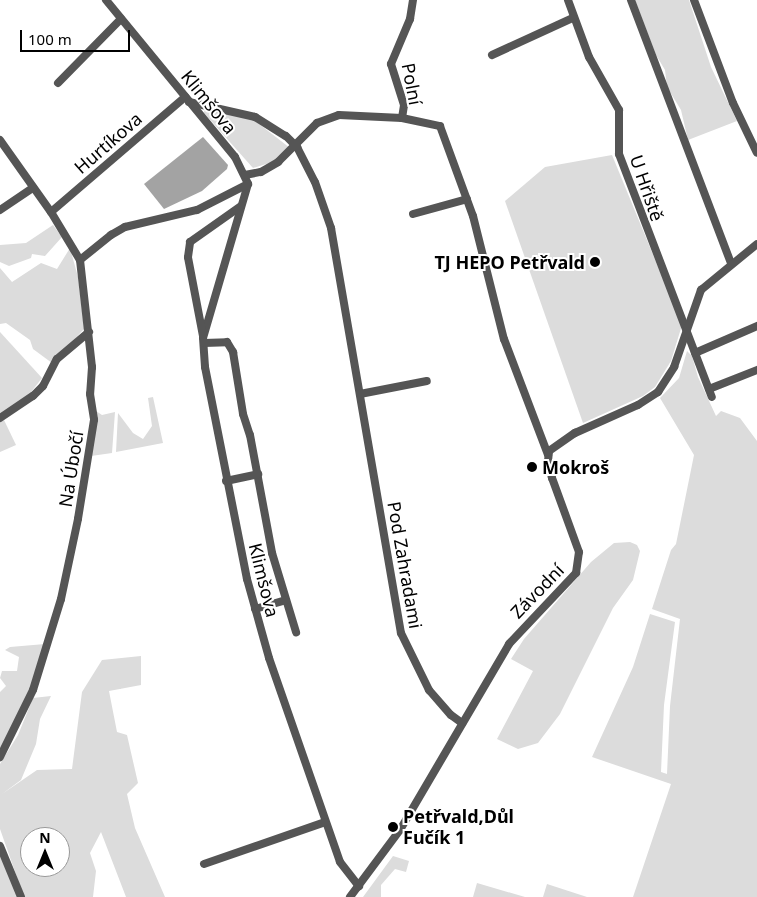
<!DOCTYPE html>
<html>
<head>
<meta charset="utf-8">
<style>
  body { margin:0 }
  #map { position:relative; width:757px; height:897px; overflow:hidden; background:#fff; font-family:"Noto Sans",sans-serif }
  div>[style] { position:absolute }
  .green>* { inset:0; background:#dcdcdc }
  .water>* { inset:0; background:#a3a3a3 }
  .minor>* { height:8px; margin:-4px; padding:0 4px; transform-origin:4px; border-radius:4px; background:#555 }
  .dots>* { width:14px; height:14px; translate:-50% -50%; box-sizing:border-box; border:2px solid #fff; border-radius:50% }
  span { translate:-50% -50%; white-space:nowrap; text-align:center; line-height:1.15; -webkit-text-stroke:4px #fff; paint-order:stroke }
  .street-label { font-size:18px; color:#000 }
  .poi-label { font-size:18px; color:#000; font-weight:700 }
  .right { translate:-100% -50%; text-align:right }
  .left { translate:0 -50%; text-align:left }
  .north { position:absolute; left:20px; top:827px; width:50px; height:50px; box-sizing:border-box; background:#fff; border:1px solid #999; border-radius:50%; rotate:0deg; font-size:14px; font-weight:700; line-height:20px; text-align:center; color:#000 }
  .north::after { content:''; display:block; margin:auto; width:18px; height:22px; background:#000; clip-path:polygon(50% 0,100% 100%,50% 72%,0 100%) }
  .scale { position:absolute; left:20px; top:30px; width:110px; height:22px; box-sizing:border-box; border:2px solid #000; border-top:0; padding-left:6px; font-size:15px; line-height:18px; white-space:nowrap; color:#000; -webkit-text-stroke:4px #fff; paint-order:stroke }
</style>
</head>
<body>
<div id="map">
  <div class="green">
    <i style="clip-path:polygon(635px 0,689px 0,711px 67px,737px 121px,688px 140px,681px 110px,667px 87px,665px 70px,656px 55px)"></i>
    <i style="clip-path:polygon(205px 107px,254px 120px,290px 148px,276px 161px,253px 168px,204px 113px)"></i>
    <i style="clip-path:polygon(612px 155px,682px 325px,671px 361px,655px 387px,643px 396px,583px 423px,505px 201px,545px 167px)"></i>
    <i style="clip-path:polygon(53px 225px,62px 237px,45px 256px,32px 254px,31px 258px,9px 266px,0 262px,0 245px,26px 243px)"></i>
    <i style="clip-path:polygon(70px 248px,78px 277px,84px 329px,52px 363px,33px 349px,30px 340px,6px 323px,0 324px,0 268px,12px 282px,41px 263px,57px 269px)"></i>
    <i style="clip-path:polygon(0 332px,42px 378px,24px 401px,0 414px)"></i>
    <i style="clip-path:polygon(687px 351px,692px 356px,698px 377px,716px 416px,721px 411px,740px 418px,757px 441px,757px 897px,633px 897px,671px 784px,592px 757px,633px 667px,650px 614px,675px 622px,664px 705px,661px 772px,667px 774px,670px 706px,680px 619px,652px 609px,671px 550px,676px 544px,694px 455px,660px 398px,679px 378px)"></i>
    <i style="clip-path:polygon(153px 397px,163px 443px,116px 452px,118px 413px,133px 433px,143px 439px,152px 426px,148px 398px)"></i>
    <i style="clip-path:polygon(96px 411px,102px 415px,115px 412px,112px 453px,91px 456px)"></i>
    <i style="clip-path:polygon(4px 420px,16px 445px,0 452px,0 422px)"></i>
    <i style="clip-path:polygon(630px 542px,637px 545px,640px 551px,633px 580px,613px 608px,560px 714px,538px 743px,518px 749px,497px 739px,533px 671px,511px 659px,524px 639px,591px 562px,614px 543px)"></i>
    <i style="clip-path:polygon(45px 644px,31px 686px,0 752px,0 692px,6px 686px,0 678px,2px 671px,17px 671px,19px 657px,5px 650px,10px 647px)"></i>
    <i style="clip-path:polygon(evenodd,141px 656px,141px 685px,109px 691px,117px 732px,127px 735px,138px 783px,127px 794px,135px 828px,165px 897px,126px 897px,101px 832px,90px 853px,96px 871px,93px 897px,24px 897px,0 829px,0 764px,18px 735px,33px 698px,51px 696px,40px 719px,36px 744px,21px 780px,2px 794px,37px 770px,72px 769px,82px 692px,102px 660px,141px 656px,30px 837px,60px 837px,60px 867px,30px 867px,30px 837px)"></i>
    <i style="clip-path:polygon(0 852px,19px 897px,0 897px)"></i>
    <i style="clip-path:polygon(393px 856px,409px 861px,406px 872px,395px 869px,381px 885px,381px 897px,363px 897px)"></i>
    <i style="clip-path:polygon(477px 883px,525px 897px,473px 897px)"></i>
    <i style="clip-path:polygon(547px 884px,587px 897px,543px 897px)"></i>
  </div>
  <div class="water">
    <i style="clip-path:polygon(203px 137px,228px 165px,227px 169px,202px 191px,164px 209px,144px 184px)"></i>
  </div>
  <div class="minor">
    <i style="left:106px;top:0;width:203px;rotate:50.6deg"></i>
    <i style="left:235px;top:157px;width:30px;rotate:64deg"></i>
    <i style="left:248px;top:184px;width:160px;rotate:106.3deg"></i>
    <i style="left:203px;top:338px;width:29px;rotate:86deg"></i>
    <i style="left:205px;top:367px;width:216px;rotate:78.8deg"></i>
    <i style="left:247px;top:579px;width:82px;rotate:74.4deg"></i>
    <i style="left:269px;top:658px;width:216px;rotate:70.8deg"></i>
    <i style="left:340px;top:862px;width:31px;rotate:52deg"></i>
    <i style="left:568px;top:0;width:61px;rotate:69.8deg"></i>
    <i style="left:589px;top:57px;width:61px;rotate:60.5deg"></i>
    <i style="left:619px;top:110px;width:44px;rotate:90deg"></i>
    <i style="left:619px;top:154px;width:260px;rotate:69.1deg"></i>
    <i style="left:631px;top:0;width:281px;rotate:69.2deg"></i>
    <i style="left:694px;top:0;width:110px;rotate:69.3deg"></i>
    <i style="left:733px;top:103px;width:55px;rotate:64.4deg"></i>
    <i style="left:492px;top:55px;width:89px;rotate:-24.6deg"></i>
    <i style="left:58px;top:83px;width:90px;rotate:-45.5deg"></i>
    <i style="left:189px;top:102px;width:68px;rotate:12.8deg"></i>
    <i style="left:255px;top:117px;width:36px;rotate:32deg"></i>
    <i style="left:286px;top:136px;width:16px;rotate:45deg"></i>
    <i style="left:297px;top:147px;width:39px;rotate:63deg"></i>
    <i style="left:315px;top:182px;width:49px;rotate:70.8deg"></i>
    <i style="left:331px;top:228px;width:411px;rotate:80.2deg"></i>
    <i style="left:401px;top:633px;width:64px;rotate:63.8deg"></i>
    <i style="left:429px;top:690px;width:33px;rotate:49deg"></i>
    <i style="left:451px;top:715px;width:14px;rotate:36deg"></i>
    <i style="left:402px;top:118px;width:13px;rotate:-81deg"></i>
    <i style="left:404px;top:105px;width:43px;rotate:-107.6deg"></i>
    <i style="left:391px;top:64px;width:49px;rotate:-67.1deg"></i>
    <i style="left:410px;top:19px;width:19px;rotate:-81deg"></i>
    <i style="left:0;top:140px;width:88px;rotate:54.7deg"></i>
    <i style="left:51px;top:212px;width:56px;rotate:58.9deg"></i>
    <i style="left:80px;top:260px;width:108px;rotate:83.6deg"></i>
    <i style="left:92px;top:367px;width:27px;rotate:94deg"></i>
    <i style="left:90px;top:394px;width:26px;rotate:81deg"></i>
    <i style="left:94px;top:420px;width:100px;rotate:99.2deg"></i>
    <i style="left:78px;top:519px;width:82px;rotate:102deg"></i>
    <i style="left:61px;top:599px;width:95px;rotate:107.1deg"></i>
    <i style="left:33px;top:690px;width:75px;rotate:116.2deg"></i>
    <i style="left:245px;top:175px;width:16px;rotate:-11deg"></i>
    <i style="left:261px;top:172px;width:20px;rotate:-30deg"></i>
    <i style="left:278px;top:162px;width:55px;rotate:-45deg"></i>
    <i style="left:317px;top:123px;width:23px;rotate:-20deg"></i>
    <i style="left:339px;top:115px;width:63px;rotate:2.7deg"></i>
    <i style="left:402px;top:118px;width:39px;rotate:12deg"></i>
    <i style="left:440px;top:126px;width:96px;rotate:69.9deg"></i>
    <i style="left:473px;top:216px;width:127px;rotate:75.9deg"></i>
    <i style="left:504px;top:339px;width:124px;rotate:69.2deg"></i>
    <i style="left:0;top:210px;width:40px;rotate:-34deg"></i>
    <i style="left:51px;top:212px;width:177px;rotate:-40.6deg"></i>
    <i style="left:413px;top:214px;width:56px;rotate:-15.5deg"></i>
    <i style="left:80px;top:260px;width:40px;rotate:-39deg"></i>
    <i style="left:111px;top:235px;width:16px;rotate:-30deg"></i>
    <i style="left:125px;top:227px;width:74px;rotate:-13.3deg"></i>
    <i style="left:197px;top:210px;width:57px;rotate:-27deg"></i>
    <i style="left:203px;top:336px;width:80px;rotate:-100.8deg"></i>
    <i style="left:188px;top:257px;width:15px;rotate:-82deg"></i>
    <i style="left:190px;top:242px;width:62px;rotate:-35.2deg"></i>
    <i style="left:204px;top:343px;width:23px;rotate:-2deg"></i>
    <i style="left:227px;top:342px;width:12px;rotate:59deg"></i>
    <i style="left:233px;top:352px;width:63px;rotate:80.8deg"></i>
    <i style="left:243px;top:414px;width:22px;rotate:72deg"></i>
    <i style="left:250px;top:435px;width:120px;rotate:79.4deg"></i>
    <i style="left:272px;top:553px;width:83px;rotate:73.1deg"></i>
    <i style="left:695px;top:353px;width:68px;rotate:-23.5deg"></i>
    <i style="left:709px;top:389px;width:52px;rotate:-21.6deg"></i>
    <i style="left:360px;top:394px;width:68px;rotate:-11deg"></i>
    <i style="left:0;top:418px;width:40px;rotate:-34deg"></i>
    <i style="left:33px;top:396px;width:14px;rotate:-45deg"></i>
    <i style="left:43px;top:386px;width:30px;rotate:-63deg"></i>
    <i style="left:57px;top:359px;width:42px;rotate:-40.2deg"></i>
    <i style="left:226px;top:481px;width:33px;rotate:-12deg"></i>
    <i style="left:255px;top:609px;width:32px;rotate:-16deg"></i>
    <i style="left:0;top:846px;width:55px;rotate:67.6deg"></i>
    <i style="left:204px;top:864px;width:128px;rotate:-19.1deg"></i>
    <i style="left:350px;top:897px;width:84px;rotate:-53.3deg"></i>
    <i style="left:400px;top:830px;width:216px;rotate:-59.6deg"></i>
    <i style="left:509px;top:644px;width:98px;rotate:-46.7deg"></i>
    <i style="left:576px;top:573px;width:21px;rotate:-82deg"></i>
    <i style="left:579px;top:552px;width:79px;rotate:-110deg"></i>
    <i style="left:552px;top:478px;width:17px;rotate:-103deg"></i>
    <i style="left:548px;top:461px;width:10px;rotate:-84deg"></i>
    <i style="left:549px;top:451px;width:32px;rotate:-35deg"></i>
    <i style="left:575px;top:433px;width:69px;rotate:-24deg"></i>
    <i style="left:638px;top:405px;width:24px;rotate:-33deg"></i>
    <i style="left:658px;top:392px;width:30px;rotate:-57deg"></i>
    <i style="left:674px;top:367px;width:82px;rotate:-70.7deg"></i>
    <i style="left:701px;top:290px;width:72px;rotate:-39.4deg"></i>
  </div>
  <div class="dots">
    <i style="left:595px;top:262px;background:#000"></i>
    <i style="left:532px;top:467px;background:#000"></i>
    <i style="left:393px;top:827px;background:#000"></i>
  </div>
  <div class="street-label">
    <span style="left:412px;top:84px;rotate:79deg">Polní</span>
    <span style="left:209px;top:102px;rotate:51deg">Klimšova</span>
    <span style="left:108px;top:143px;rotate:-41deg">Hurtíkova</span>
    <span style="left:647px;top:188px;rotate:71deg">U Hřiště</span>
    <span style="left:71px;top:469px;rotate:-81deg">Na Úbočí</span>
    <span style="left:405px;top:565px;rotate:80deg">Pod Zahradami</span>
    <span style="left:264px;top:580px;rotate:76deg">Klimšova</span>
    <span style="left:537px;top:591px;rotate:-46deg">Závodní</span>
  </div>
  <div class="poi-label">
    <span class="right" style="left:585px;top:262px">TJ HEPO Petřvald</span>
    <span class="left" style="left:542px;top:467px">Mokroš</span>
    <span class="left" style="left:403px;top:827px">Petřvald,Důl<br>Fučík 1</span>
  </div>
  <div class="north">N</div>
  <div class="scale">100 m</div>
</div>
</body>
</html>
